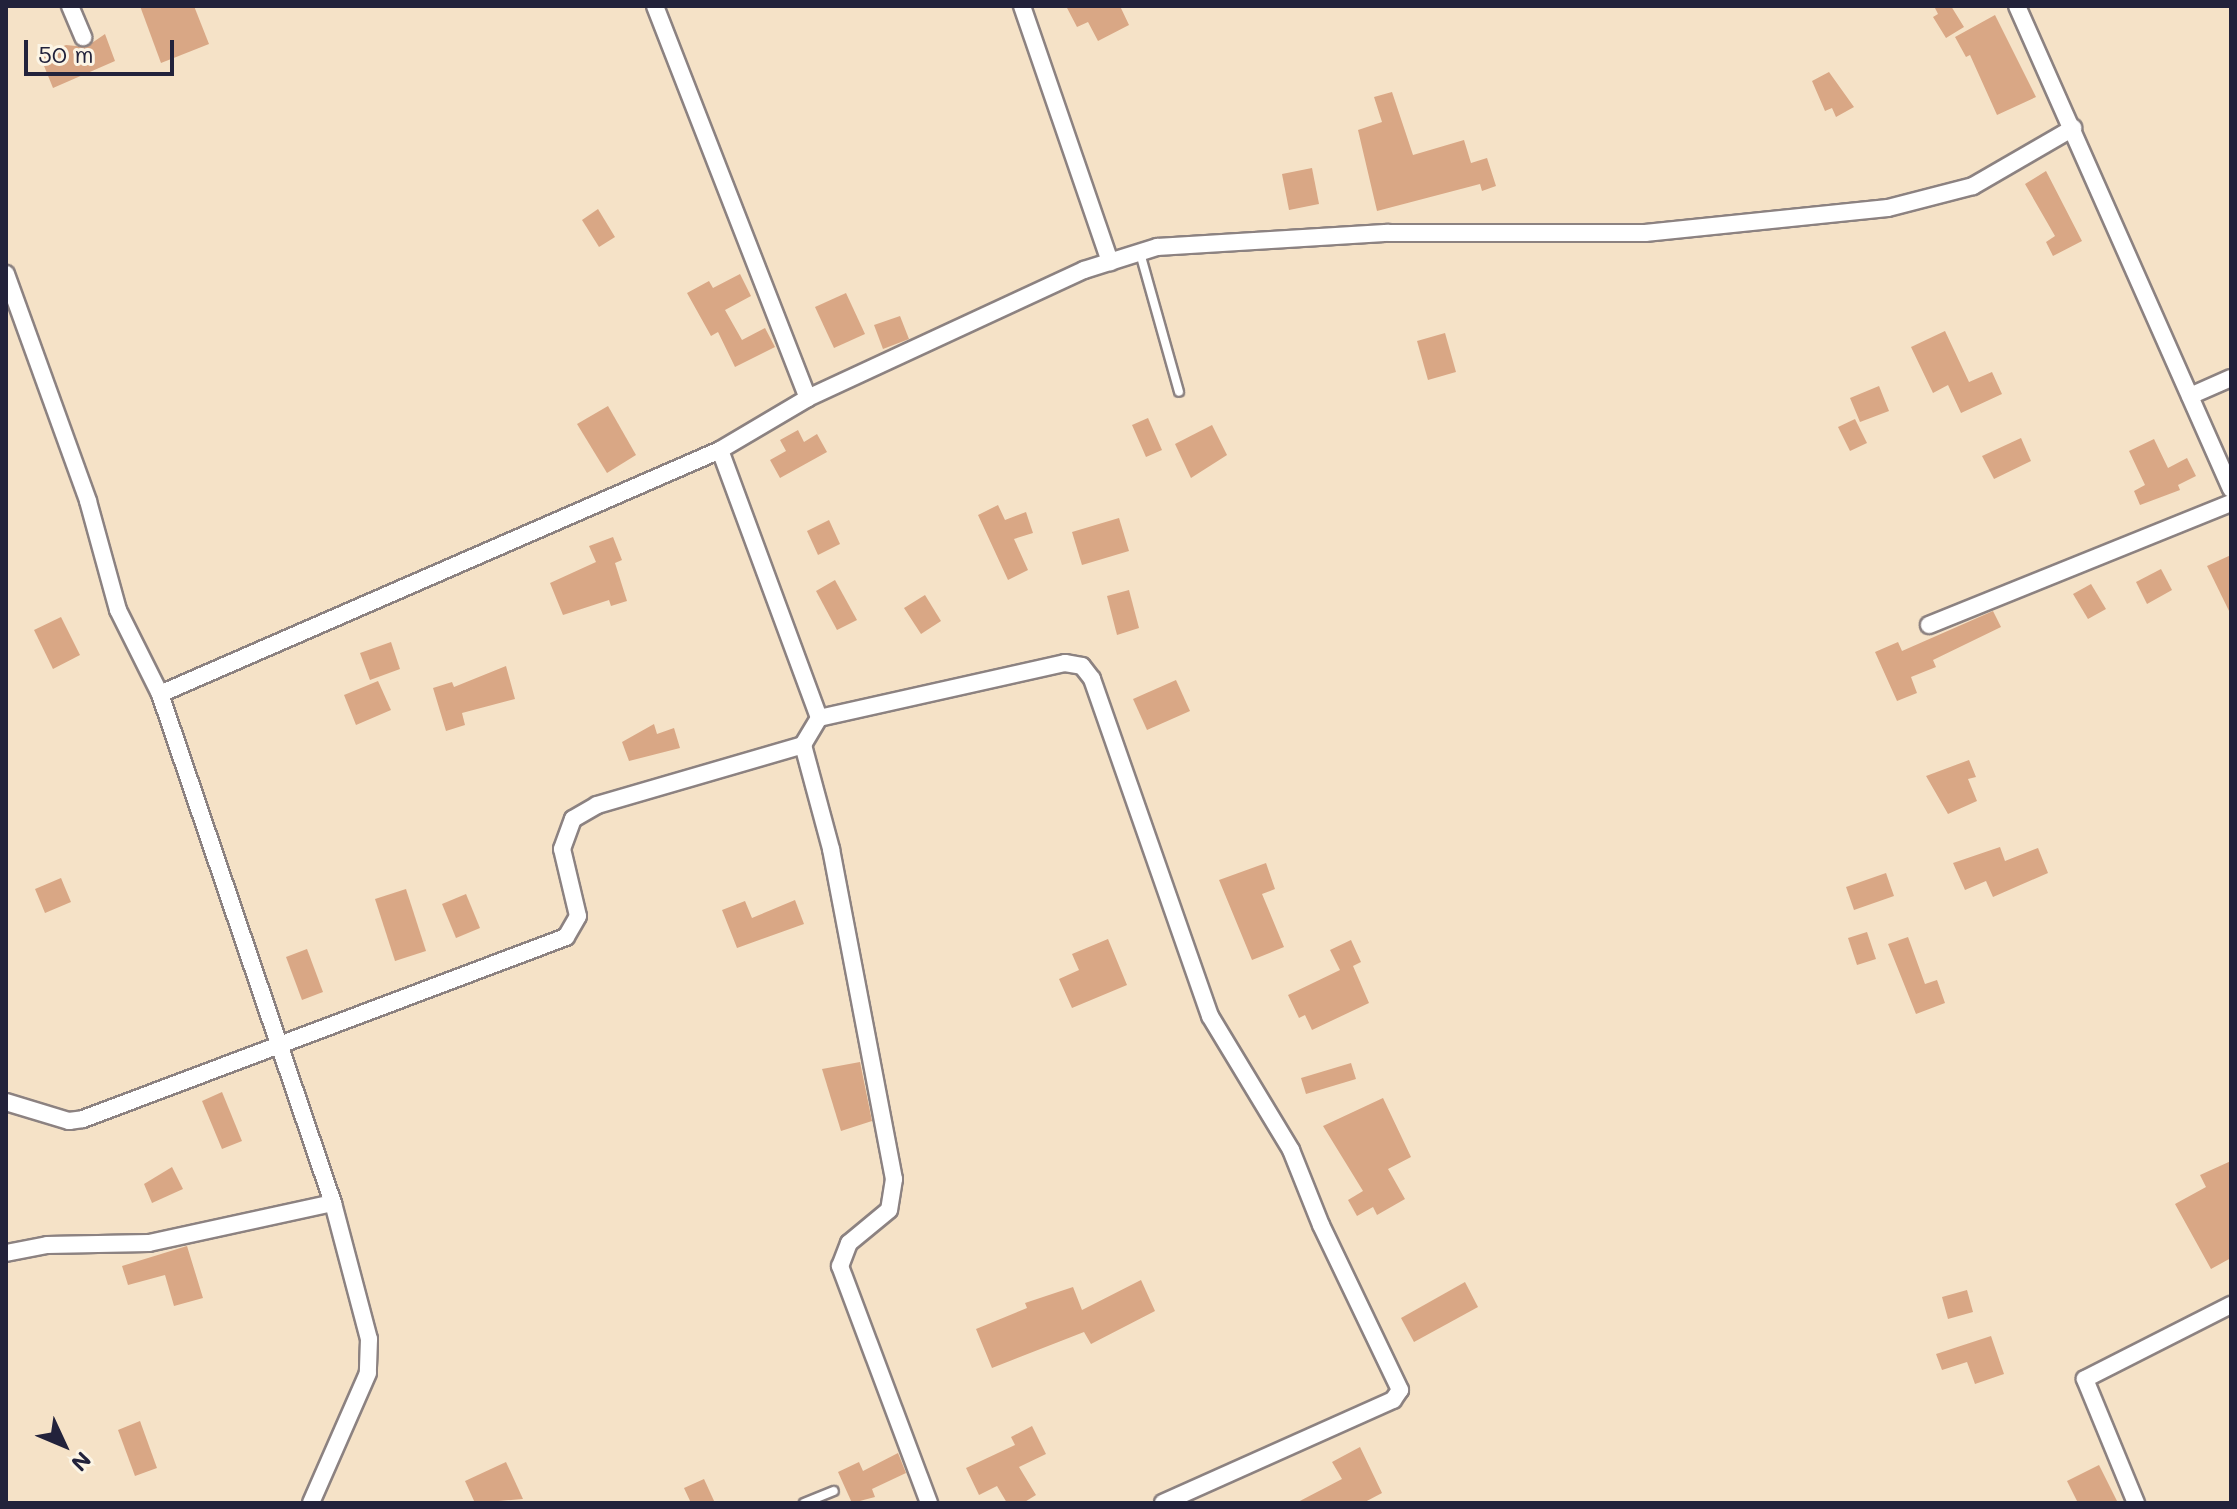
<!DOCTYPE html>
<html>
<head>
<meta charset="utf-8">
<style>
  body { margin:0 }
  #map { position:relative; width:2237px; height:1509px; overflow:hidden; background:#f5e2c7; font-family:Mali,sans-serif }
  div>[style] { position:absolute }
  .building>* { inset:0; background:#d9a785 }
  .roads { filter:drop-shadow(2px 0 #8c8281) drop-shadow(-2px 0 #8c8281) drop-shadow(0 2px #8c8281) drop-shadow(0 -2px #8c8281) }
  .lane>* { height:8px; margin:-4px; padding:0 4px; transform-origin:4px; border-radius:4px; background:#fff }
  .street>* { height:16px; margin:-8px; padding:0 8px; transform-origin:8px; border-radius:8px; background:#fff }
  span { translate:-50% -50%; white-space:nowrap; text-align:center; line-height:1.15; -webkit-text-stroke:7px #fcf5e5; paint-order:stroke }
  .frame { position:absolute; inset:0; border:8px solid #22223b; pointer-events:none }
  .north { position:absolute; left:24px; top:1405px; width:80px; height:80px; -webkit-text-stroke:6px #fcf5e5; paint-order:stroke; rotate:134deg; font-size:22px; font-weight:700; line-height:32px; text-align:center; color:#22223b }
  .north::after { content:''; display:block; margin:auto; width:28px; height:36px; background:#22223b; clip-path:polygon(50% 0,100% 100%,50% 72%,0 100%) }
  .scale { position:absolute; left:24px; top:40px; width:150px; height:36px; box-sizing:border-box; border:4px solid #22223b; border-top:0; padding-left:10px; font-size:24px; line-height:28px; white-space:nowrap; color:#22223b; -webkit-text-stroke:6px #fcf5e5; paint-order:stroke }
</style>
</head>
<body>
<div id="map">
  <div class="building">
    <i style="clip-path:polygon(140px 6px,194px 6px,209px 44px,161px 63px)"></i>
    <i style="clip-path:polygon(1066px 6px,1120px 6px,1129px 25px,1098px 41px,1088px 22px,1077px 27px)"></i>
    <i style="clip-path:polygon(1934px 6px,1951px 6px,1964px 27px,1946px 38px,1933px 17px,1938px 14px)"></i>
    <i style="clip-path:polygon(1995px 15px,2036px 97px,1997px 115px,1970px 55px,1966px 57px,1955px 37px)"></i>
    <i style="clip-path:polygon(105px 34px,115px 61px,53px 88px,40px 56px,66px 45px,86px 47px)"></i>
    <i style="clip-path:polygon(1829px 72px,1854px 107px,1836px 117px,1832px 108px,1825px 111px,1812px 81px)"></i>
    <i style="clip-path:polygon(1392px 92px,1413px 155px,1464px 140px,1471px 163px,1487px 158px,1496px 186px,1482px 191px,1480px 184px,1377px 211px,1358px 130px,1382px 122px,1374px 97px)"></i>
    <i style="clip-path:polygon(1312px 168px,1319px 204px,1289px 210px,1282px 174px)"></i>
    <i style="clip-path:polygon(2046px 171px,2082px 241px,2053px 256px,2046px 242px,2055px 236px,2025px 184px)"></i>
    <i style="clip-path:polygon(598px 209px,615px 237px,599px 247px,582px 220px)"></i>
    <i style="clip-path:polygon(740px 274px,751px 296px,725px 310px,742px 340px,765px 328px,775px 347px,735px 367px,718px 332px,711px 336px,687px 293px,709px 281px,713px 288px)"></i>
    <i style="clip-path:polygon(846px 293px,865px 334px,834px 348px,815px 307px)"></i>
    <i style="clip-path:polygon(900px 316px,909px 339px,883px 349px,874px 325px)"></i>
    <i style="clip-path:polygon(1945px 331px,1969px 382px,1992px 372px,2002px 394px,1961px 413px,1948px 385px,1933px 393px,1911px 347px)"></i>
    <i style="clip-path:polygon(1445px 333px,1456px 372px,1428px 380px,1417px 341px)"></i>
    <i style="clip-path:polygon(1879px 386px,1889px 411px,1860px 422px,1850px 398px)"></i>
    <i style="clip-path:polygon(608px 406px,636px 455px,607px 473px,577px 424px)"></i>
    <i style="clip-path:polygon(1148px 418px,1162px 450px,1146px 457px,1132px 425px)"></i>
    <i style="clip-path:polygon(1855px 419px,1867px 443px,1850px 451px,1838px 427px)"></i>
    <i style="clip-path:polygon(1212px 425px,1227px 455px,1191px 478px,1175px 444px)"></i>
    <i style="clip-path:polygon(798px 430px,804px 442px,817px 434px,827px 452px,780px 478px,770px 460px,786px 451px,780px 440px)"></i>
    <i style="clip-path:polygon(2021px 438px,2031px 461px,1994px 479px,1982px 456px)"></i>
    <i style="clip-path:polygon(2154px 439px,2168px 468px,2187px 458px,2196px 476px,2178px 485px,2180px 490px,2140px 505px,2134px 491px,2145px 485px,2129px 451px)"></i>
    <i style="clip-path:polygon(998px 505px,1005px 520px,1026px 512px,1033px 533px,1014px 539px,1028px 570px,1008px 580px,978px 515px)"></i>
    <i style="clip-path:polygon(1119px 518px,1129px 551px,1082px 565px,1072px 532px)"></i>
    <i style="clip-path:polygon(829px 520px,840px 544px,818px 555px,807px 531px)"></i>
    <i style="clip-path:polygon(613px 537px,622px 560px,615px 563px,627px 601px,611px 606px,609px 600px,563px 615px,550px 583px,596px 562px,589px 546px)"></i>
    <i style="clip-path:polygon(2231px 555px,2231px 615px,2207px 566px)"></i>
    <i style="clip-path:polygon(2161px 569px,2172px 590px,2147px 604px,2136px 582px)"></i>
    <i style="clip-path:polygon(835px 580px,857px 620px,837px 630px,816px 591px)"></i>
    <i style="clip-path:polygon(2091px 584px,2106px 609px,2088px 619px,2073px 594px)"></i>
    <i style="clip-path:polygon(1129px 590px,1139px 628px,1117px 635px,1107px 596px)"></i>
    <i style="clip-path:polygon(925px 595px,941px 621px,921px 634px,904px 608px)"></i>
    <i style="clip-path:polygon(1993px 611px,2001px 627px,1933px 660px,1936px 667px,1911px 677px,1917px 693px,1897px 701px,1875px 652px,1898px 642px,1902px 651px)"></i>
    <i style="clip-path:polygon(61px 617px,80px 655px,53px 669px,34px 630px)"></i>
    <i style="clip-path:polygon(391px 642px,400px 669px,370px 680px,360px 653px)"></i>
    <i style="clip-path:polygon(506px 666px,515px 699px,462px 713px,465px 725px,446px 731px,433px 688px,452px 682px,454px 687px)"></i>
    <i style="clip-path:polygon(1176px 680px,1190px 711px,1147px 730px,1133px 699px)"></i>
    <i style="clip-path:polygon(378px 681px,391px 710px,356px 725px,344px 695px)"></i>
    <i style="clip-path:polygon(654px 724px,657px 734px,674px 728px,680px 748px,629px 761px,622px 742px)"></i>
    <i style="clip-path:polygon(1969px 760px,1976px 777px,1968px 779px,1977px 801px,1948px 814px,1926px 776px)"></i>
    <i style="clip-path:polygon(2000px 847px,2005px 861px,2038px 848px,2048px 873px,1993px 897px,1986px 881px,1965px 890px,1953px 863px)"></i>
    <i style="clip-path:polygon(1266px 863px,1275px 889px,1262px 894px,1284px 947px,1252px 960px,1219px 880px)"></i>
    <i style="clip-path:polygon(1886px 873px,1894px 896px,1854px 910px,1846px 887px)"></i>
    <i style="clip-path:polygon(61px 878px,71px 902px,45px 913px,35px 889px)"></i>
    <i style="clip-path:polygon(406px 889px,426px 951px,395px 961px,375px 899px)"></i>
    <i style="clip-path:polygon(466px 894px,480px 928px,456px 938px,442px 904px)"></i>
    <i style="clip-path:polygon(795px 900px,804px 924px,737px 948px,722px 910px,745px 901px,752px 918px)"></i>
    <i style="clip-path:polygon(1867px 932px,1876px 959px,1857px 965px,1848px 938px)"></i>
    <i style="clip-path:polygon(1908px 937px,1925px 984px,1937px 980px,1945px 1003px,1916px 1014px,1888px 944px)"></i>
    <i style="clip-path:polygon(1108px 939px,1127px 985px,1072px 1008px,1059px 979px,1079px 970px,1072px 954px)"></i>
    <i style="clip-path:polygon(1351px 940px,1361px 962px,1353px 966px,1369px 1003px,1312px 1030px,1305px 1015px,1299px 1018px,1288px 995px,1340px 970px,1330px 950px)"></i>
    <i style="clip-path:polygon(307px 949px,323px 992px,302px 1000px,286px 957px)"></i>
    <i style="clip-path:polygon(860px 1062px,872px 1121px,841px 1131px,822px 1069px)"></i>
    <i style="clip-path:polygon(1351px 1063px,1356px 1079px,1306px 1094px,1301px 1078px)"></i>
    <i style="clip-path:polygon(222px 1092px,242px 1141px,222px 1149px,202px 1101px)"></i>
    <i style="clip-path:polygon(1383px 1098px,1411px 1157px,1388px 1169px,1405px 1199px,1377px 1215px,1373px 1207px,1357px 1216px,1348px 1200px,1363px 1191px,1323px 1126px)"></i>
    <i style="clip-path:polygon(2231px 1161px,2231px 1258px,2211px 1269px,2175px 1204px,2206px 1187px,2200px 1175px)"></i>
    <i style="clip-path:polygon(172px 1167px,183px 1189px,152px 1203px,144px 1184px)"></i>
    <i style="clip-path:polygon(187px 1246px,203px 1298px,174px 1306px,165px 1275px,128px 1285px,122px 1266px)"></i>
    <i style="clip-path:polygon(1141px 1280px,1155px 1311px,1091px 1344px,1084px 1332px,992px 1368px,976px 1329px,1027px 1308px,1025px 1303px,1073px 1287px,1082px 1310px)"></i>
    <i style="clip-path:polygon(1465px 1282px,1478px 1307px,1414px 1342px,1401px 1318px)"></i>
    <i style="clip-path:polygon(1967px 1290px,1973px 1312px,1948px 1319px,1942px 1297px)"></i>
    <i style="clip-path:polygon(1991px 1336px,2004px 1374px,1975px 1384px,1967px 1362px,1942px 1370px,1936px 1354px)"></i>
    <i style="clip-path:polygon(140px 1421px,157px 1468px,135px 1476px,118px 1430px)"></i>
    <i style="clip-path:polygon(1032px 1426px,1046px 1454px,1019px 1467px,1036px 1495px,1023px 1503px,1007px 1503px,997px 1486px,979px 1495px,966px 1468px,1015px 1445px,1011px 1437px)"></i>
    <i style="clip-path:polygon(1360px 1447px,1382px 1493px,1363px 1503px,1296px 1503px,1342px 1479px,1332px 1462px)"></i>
    <i style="clip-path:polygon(898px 1453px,906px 1473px,872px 1489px,875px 1497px,852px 1503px,838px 1472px,859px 1462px,863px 1471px)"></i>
    <i style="clip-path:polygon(506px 1462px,523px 1499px,475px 1503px,465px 1481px)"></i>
    <i style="clip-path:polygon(2099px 1465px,2118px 1503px,2078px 1503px,2067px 1481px)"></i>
    <i style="clip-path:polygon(704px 1479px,715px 1503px,691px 1503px,684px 1488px)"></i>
  </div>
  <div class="roads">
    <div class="lane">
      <i style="left:1140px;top:253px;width:144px;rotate:74.3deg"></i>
      <i style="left:804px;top:1503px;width:32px;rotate:-22deg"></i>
    </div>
    <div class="street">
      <i style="left:70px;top:6px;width:34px;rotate:67deg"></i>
      <i style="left:655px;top:6px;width:421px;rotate:68.7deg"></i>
      <i style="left:808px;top:398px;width:102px;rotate:149.4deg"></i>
      <i style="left:720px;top:450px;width:286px;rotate:69.7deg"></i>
      <i style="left:819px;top:718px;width:31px;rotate:121deg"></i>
      <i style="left:803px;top:745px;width:108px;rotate:74.9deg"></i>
      <i style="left:831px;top:849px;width:336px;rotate:79.2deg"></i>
      <i style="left:894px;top:1179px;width:31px;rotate:99deg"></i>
      <i style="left:889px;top:1210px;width:52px;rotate:140.5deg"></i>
      <i style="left:849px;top:1243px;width:25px;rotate:111deg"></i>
      <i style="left:840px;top:1266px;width:253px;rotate:69.4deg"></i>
      <i style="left:1022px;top:6px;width:271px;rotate:71deg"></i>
      <i style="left:2017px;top:6px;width:528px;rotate:66.1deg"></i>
      <i style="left:6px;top:274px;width:241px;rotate:70.1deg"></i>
      <i style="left:88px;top:501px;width:113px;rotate:74.6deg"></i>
      <i style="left:118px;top:610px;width:94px;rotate:63.4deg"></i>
      <i style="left:160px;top:694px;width:538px;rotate:71.23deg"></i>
      <i style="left:333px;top:1203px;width:141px;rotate:75.2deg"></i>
      <i style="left:369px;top:1339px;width:34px;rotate:92deg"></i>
      <i style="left:368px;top:1373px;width:142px;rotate:113.7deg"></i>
      <i style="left:2190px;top:396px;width:45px;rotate:-23.7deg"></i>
      <i style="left:808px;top:398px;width:304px;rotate:-24.9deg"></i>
      <i style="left:1084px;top:270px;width:77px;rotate:-17.5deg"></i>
      <i style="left:1157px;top:247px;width:232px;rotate:-3.5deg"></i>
      <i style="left:1389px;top:233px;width:256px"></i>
      <i style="left:1645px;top:233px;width:244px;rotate:-5.9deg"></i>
      <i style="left:1888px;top:208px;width:88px;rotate:-14.5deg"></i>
      <i style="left:1973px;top:186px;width:116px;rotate:-30.1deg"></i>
      <i style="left:1929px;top:625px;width:326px;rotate:-22deg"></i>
      <i style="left:160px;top:694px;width:611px;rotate:-23.54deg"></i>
      <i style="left:819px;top:718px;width:252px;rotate:-12.6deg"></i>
      <i style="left:1065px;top:663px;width:17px;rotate:10deg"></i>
      <i style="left:1082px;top:666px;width:16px;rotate:52deg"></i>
      <i style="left:1092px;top:679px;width:357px;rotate:70.7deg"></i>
      <i style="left:1210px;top:1016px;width:157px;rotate:58.8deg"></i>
      <i style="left:1291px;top:1150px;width:81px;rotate:68.2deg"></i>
      <i style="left:1321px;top:1225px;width:183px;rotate:64.4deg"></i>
      <i style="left:1400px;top:1390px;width:12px;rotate:125deg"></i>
      <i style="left:1393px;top:1400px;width:252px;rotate:155.9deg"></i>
      <i style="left:6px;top:1102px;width:66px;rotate:16.8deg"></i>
      <i style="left:69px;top:1121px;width:14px;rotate:-8deg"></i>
      <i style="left:83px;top:1119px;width:516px;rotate:-20.65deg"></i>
      <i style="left:566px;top:937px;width:24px;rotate:-60deg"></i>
      <i style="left:578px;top:916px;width:69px;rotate:-103.4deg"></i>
      <i style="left:562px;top:849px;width:32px;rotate:-70deg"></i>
      <i style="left:573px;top:819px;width:28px;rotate:-30deg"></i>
      <i style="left:597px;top:805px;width:215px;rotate:-16.2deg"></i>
      <i style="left:6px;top:1253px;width:42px;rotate:-11deg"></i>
      <i style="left:47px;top:1245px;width:102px;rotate:-1.1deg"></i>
      <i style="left:149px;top:1243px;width:188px;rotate:-12.3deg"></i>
      <i style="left:2136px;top:1503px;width:134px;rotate:-112.4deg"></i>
      <i style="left:2085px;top:1379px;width:164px;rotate:-26.9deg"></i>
    </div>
  </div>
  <div class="frame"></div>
  <div class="north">N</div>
  <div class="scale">50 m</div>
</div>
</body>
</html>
